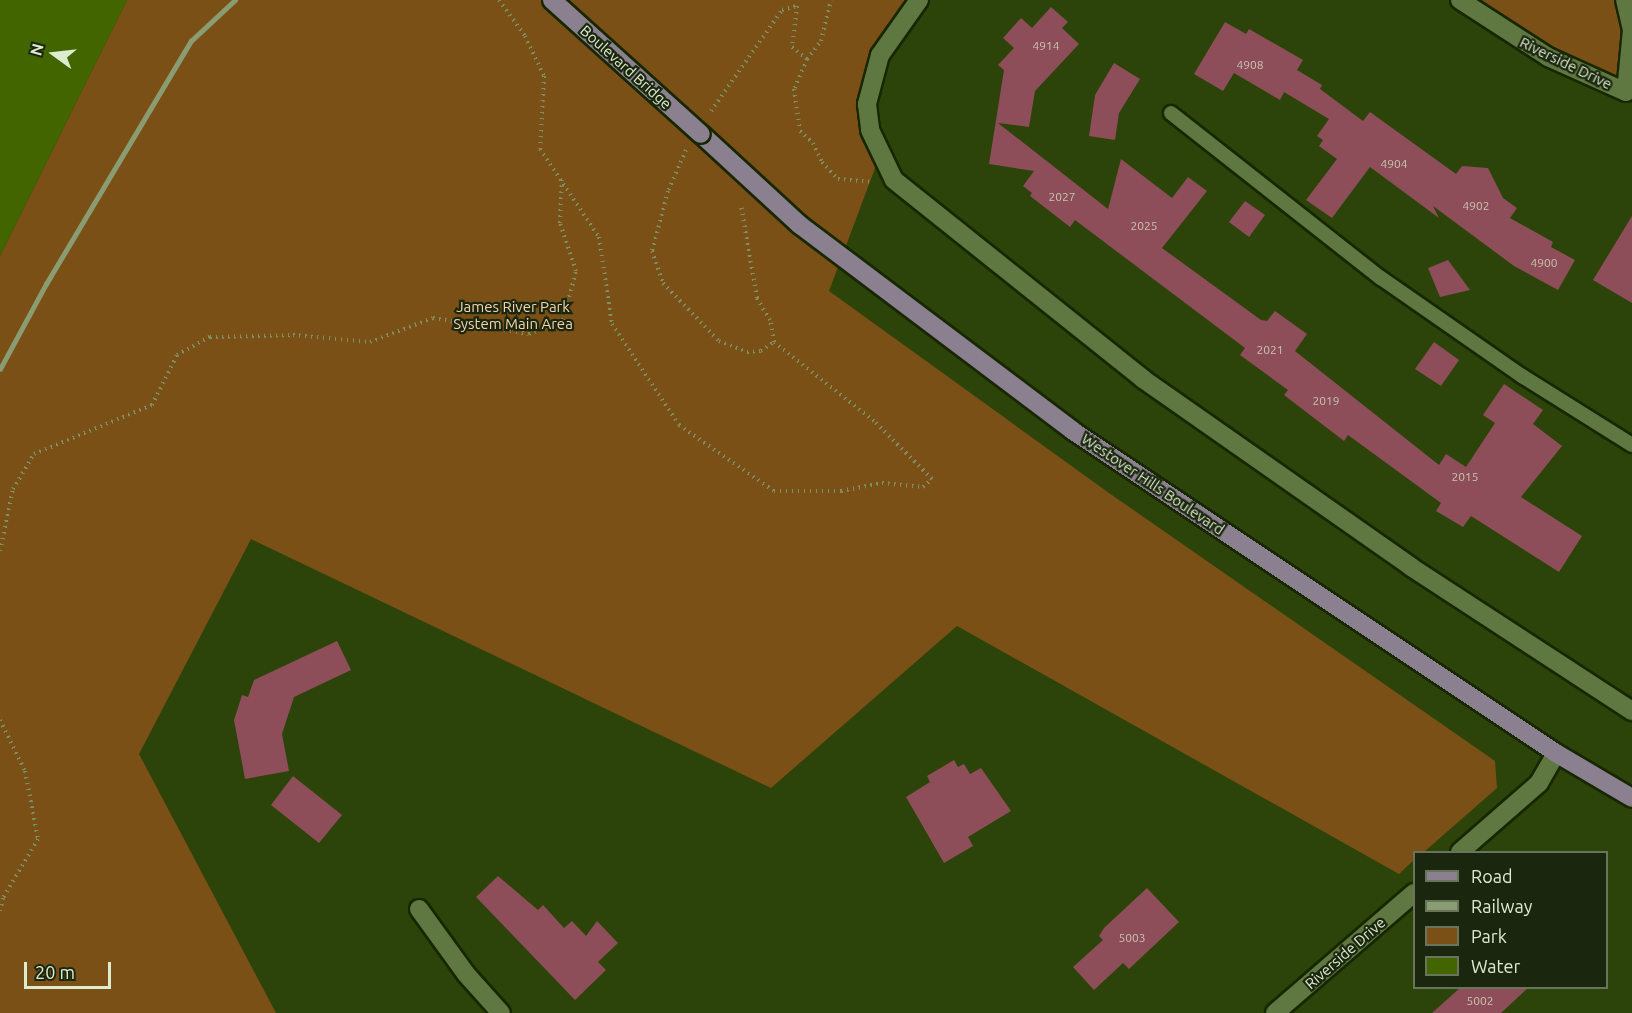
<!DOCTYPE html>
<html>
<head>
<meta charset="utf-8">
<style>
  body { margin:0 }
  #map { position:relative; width:1632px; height:1013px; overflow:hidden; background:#2c4309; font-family:Ubuntu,sans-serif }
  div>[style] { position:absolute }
  .green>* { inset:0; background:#7b5016 }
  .water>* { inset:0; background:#426500 }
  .building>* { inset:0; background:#8d4e59 }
  .path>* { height:4px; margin-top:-2px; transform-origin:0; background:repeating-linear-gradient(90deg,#7d9063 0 1.5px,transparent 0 6px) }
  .roads { filter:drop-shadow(2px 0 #172700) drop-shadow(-2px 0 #172700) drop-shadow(0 2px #172700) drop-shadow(0 -2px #172700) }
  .service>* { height:14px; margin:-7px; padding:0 7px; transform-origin:7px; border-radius:7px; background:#5f7841 }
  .minor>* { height:18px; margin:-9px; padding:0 9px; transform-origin:9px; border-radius:9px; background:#5f7841 }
  .tertiary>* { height:18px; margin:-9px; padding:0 9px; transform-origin:9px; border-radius:9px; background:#5f7841 }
  .primary>* { height:18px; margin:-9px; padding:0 9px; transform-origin:9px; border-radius:9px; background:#8b8090 }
  .rail>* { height:4.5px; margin:-2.25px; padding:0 2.25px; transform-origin:2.25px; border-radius:2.25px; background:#8a9c71 }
  .bridges { filter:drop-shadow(2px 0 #172700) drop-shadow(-2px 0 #172700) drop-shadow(0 2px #172700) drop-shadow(0 -2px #172700) }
  .primary-bridge>* { height:18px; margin:-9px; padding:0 9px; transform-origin:9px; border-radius:9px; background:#8b8090 }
  span { translate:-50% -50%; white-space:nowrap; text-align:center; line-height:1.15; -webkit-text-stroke:4.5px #1b260f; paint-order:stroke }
  .number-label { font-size:12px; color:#c9c4b1 }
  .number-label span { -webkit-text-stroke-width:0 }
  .street-label { font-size:15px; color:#ddecce }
  .park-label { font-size:15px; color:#f5d3af }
  .legend { position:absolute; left:1413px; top:851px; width:195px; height:138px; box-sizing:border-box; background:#1b260f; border:2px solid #69755b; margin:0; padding:8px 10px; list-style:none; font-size:18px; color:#ddecce }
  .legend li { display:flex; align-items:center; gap:12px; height:30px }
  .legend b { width:30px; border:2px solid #69755b }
  .north { position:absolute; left:24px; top:24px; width:60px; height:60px; -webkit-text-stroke:4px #1b260f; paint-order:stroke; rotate:285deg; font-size:16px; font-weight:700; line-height:24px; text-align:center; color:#ddecce }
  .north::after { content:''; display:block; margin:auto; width:21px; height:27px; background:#ddecce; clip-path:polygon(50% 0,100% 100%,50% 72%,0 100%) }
  .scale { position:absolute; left:24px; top:962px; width:87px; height:27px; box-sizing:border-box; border:3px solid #ddecce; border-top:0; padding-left:8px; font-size:18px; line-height:21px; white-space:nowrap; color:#ddecce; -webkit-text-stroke:4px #1b260f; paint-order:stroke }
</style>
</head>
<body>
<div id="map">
  <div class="green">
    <i style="clip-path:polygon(127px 0,919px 0,870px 80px,880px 155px,829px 291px,1109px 493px,1495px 761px,1497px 788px,1424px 852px,1414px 852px,1414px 860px,1399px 874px,957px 626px,771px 788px,251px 539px,139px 754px,276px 1013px,0 1013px,0 256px)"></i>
    <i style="clip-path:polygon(1460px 0,1625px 0,1626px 92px)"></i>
  </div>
  <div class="water">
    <i style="clip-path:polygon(0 0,127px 0,0 256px)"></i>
  </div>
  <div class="building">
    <i style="clip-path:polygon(1051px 7px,1068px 22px,1062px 28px,1079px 44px,1035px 91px,1029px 127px,998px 123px,1108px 209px,1121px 159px,1172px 198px,1188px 177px,1207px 191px,1162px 248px,1261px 320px,1267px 321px,1275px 311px,1307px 334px,1295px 351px,1439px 465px,1446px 454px,1466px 467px,1495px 423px,1483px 415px,1504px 384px,1543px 410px,1533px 424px,1562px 446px,1521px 497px,1582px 536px,1559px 572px,1471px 516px,1463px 527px,1436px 511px,1441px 503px,1348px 435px,1344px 441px,1284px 395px,1288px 390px,1240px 355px,1245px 348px,1075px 220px,1070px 227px,1030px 196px,1032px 193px,1023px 186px,1034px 171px,989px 164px,1004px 70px,998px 65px,1014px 48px,1003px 38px,1021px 18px,1032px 28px)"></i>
    <i style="clip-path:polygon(1225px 22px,1246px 34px,1249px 29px,1303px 60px,1297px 70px,1322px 85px,1320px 89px,1363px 121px,1370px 112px,1456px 174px,1462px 166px,1488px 168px,1503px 198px,1517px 208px,1510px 218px,1553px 242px,1551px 247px,1575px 260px,1558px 290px,1514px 266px,1433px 206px,1439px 218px,1370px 167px,1332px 218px,1306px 200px,1337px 159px,1319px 146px,1323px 140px,1317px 136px,1329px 119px,1284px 92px,1280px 100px,1234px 73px,1223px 91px,1194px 74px)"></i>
    <i style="clip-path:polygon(1114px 63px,1140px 79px,1119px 113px,1115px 140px,1089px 136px,1095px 95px)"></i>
    <i style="clip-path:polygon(1245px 201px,1265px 215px,1249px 237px,1229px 222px)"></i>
    <i style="clip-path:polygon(1632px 216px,1632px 303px,1593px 280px)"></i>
    <i style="clip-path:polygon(1448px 260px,1470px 290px,1440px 297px,1428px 268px)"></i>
    <i style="clip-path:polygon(1434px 342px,1459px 360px,1441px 386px,1415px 369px)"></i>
    <i style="clip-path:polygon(337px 641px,351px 670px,294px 697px,282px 734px,289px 771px,245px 779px,234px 720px,242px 695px,248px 697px,254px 680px)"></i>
    <i style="clip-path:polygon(954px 760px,958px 767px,964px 764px,970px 774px,981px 768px,1011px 811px,968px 837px,973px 846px,944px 863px,906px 797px,930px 782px,927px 776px)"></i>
    <i style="clip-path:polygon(293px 776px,342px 815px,319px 843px,271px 805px)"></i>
    <i style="clip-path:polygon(498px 876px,538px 910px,543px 905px,564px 928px,572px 921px,586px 936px,597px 921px,618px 943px,598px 962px,606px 970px,575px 1000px,476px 897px)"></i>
    <i style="clip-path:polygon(1147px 888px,1179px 922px,1129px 969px,1123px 963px,1094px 990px,1073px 967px,1103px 940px,1099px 936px,1104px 928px)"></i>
    <i style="clip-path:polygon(1461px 987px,1529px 987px,1501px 1013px,1432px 1013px)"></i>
  </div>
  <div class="path">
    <i style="left:499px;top:0;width:44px;rotate:54.2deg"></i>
    <i style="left:525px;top:36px;width:44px;rotate:64.6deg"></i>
    <i style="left:544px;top:76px;width:73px;rotate:93.1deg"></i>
    <i style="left:540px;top:149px;width:106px;rotate:56.2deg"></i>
    <i style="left:599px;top:237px;width:88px;rotate:81.5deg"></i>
    <i style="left:612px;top:324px;width:121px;rotate:56.4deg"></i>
    <i style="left:679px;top:425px;width:116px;rotate:34.8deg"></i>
    <i style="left:774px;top:491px;width:67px"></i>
    <i style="left:841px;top:491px;width:42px;rotate:-11deg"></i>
    <i style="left:882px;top:483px;width:41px;rotate:5.6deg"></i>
    <i style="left:923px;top:487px;width:12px;rotate:-42deg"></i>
    <i style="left:932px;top:479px;width:82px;rotate:-135deg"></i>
    <i style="left:874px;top:421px;width:127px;rotate:-141.7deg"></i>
    <i style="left:807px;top:59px;width:33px;rotate:113deg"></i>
    <i style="left:794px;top:89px;width:42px;rotate:81.9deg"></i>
    <i style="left:800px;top:131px;width:18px;rotate:43deg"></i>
    <i style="left:813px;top:143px;width:21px;rotate:65deg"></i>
    <i style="left:822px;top:162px;width:23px;rotate:47deg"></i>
    <i style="left:838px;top:179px;width:32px;rotate:5deg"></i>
    <i style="left:711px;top:111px;width:123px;rotate:-54.9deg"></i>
    <i style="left:782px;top:10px;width:16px;rotate:-15deg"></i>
    <i style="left:797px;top:6px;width:41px;rotate:97deg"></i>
    <i style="left:792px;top:47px;width:19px;rotate:39deg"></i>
    <i style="left:807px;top:59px;width:23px;rotate:-52deg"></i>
    <i style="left:821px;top:41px;width:42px;rotate:-76.3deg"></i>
    <i style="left:686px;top:150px;width:45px;rotate:113.7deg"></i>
    <i style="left:668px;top:191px;width:62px;rotate:104.9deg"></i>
    <i style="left:652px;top:251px;width:34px;rotate:71deg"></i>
    <i style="left:663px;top:283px;width:81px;rotate:46deg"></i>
    <i style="left:719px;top:341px;width:30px;rotate:21deg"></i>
    <i style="left:747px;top:352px;width:14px;rotate:-4deg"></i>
    <i style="left:761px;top:351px;width:16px;rotate:-35deg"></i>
    <i style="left:774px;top:342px;width:22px;rotate:-100deg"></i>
    <i style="left:770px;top:320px;width:26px;rotate:-121deg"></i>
    <i style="left:757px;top:298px;width:94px;rotate:-99.8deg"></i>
    <i style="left:0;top:551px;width:63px;rotate:-78.2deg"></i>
    <i style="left:13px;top:489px;width:41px;rotate:-59deg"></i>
    <i style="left:34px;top:454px;width:128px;rotate:-22.6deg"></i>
    <i style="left:152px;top:405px;width:56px;rotate:-63.4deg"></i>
    <i style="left:177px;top:355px;width:38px;rotate:-29deg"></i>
    <i style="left:210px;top:337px;width:83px;rotate:-1.4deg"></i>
    <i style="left:293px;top:335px;width:77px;rotate:5.2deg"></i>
    <i style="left:370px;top:342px;width:67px;rotate:-20.9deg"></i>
    <i style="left:433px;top:318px;width:97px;rotate:9.5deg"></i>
    <i style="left:529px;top:334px;width:37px;rotate:-22deg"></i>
    <i style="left:563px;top:320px;width:51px;rotate:-75.1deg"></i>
    <i style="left:576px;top:271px;width:51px;rotate:-108.4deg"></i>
    <i style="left:560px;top:223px;width:45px;rotate:-87.5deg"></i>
    <i style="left:0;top:720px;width:57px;rotate:63.9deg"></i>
    <i style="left:25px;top:771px;width:69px;rotate:79.2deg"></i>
    <i style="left:38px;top:839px;width:69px;rotate:120.7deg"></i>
    <i style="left:3px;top:898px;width:13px;rotate:103deg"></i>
  </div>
  <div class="roads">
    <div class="service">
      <i style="left:1171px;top:113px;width:267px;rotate:38.2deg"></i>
      <i style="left:1381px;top:278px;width:172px;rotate:34.8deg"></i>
      <i style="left:1522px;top:376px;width:130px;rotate:32.1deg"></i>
    </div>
    <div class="minor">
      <i style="left:1460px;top:852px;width:105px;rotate:-41.1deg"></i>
      <i style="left:1539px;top:783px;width:34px;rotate:-60deg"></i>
      <i style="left:419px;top:909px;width:80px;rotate:54.1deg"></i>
      <i style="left:466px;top:974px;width:52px;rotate:48.1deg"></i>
      <i style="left:1275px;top:1013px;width:184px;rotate:-40.8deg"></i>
    </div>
    <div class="tertiary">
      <i style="left:919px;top:0;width:67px;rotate:125.3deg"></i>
      <i style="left:880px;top:55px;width:51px;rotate:104.9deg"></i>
      <i style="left:867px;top:104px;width:26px;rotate:83deg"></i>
      <i style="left:870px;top:130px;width:55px;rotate:64.4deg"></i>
      <i style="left:894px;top:180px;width:319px;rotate:38.6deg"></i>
      <i style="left:1143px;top:379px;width:327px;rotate:35deg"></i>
      <i style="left:1411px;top:567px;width:264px;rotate:33.1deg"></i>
      <i style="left:1460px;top:0;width:105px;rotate:32.9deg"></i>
      <i style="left:1548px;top:57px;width:85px;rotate:24.2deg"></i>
      <i style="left:1626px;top:92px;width:62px;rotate:-84.5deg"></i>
      <i style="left:1632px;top:30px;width:31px;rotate:-103deg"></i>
    </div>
    <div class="primary">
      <i style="left:701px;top:134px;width:134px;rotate:42.6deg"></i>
      <i style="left:800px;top:225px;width:342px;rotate:37deg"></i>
      <i style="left:1073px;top:431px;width:580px;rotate:33.69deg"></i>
      <i style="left:1556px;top:753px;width:88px;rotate:30.6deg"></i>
    </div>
  </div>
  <div class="rail">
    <i style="left:0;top:369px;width:97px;rotate:-61.6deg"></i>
    <i style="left:46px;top:284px;width:283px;rotate:-59.2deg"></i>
    <i style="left:191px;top:41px;width:60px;rotate:-43deg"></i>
  </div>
  <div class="bridges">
    <div class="primary-bridge">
      <i style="left:552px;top:0;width:200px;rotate:42deg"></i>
    </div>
  </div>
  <div class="number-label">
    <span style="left:1046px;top:46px">4914</span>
    <span style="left:1250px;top:65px">4908</span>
    <span style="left:1394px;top:164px">4904</span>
    <span style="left:1062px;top:197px">2027</span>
    <span style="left:1476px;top:206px">4902</span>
    <span style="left:1144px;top:226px">2025</span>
    <span style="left:1544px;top:263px">4900</span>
    <span style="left:1270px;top:350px">2021</span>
    <span style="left:1326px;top:401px">2019</span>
    <span style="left:1465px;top:477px">2015</span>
    <span style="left:1132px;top:938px">5003</span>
    <span style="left:1480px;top:1001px">5002</span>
  </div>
  <div class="street-label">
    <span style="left:1566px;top:63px;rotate:26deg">Riverside Drive</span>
    <span style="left:626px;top:67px;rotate:42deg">Boulevard Bridge</span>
    <span style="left:1153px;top:484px;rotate:34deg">Westover Hills Boulevard</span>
    <span style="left:1345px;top:953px;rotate:-41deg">Riverside Drive</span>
  </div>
  <div class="park-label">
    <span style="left:513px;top:315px">James River Park<br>System Main Area</span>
  </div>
  <ul class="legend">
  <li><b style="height:8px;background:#8b8090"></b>Road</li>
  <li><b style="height:8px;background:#8a9c71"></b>Railway</li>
  <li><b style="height:16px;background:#7b5016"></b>Park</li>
  <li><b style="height:16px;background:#426500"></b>Water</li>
  </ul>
  <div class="north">N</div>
  <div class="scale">20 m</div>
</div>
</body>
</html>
